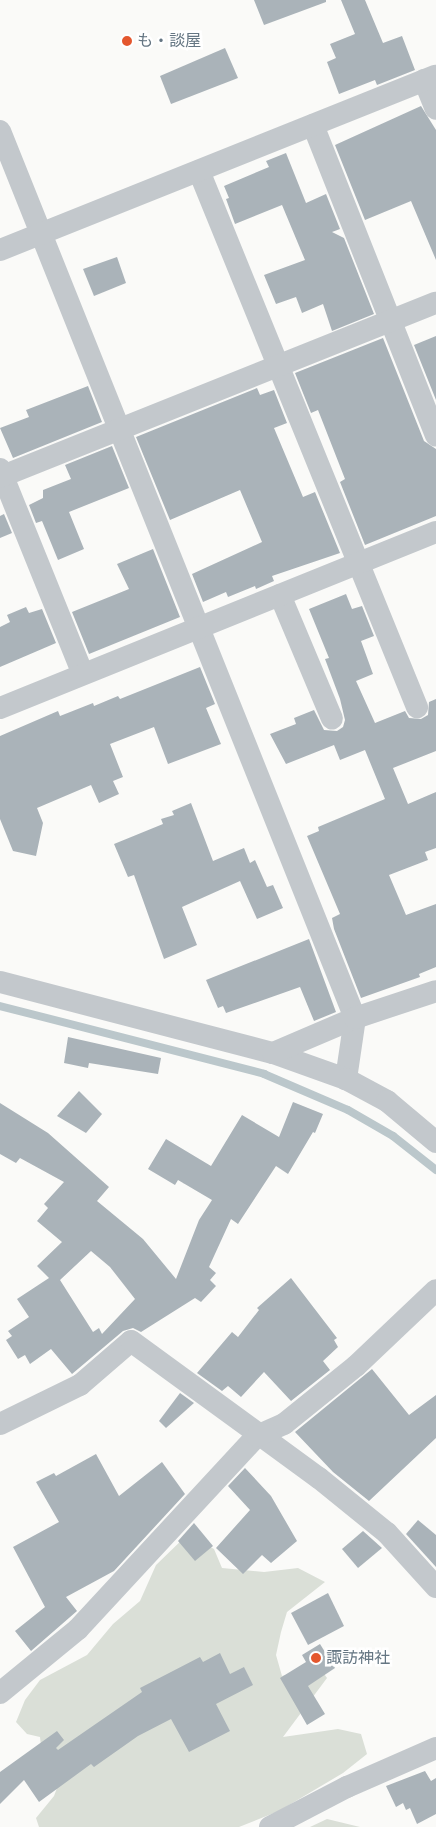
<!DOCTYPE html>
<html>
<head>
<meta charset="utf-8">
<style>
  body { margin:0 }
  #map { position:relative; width:436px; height:1827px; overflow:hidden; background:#fafaf8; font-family:"Space Grotesk","Noto Sans JP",sans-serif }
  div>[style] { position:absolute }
  .green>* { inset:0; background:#dadfd7 }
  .stream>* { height:8px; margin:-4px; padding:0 4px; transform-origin:4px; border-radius:4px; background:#bbc7cb }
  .building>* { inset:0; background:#aab3b9 }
  .street>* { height:22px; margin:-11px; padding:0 11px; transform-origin:11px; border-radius:11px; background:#c3c8cc }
  .dots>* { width:14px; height:14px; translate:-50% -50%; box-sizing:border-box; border:2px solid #fff; border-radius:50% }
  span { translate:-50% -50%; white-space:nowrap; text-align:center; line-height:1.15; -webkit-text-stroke:5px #fff; paint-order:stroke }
  .poi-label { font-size:16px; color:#657683 }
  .left { translate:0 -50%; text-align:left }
</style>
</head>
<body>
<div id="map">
  <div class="green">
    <i style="clip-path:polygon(187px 1535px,214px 1549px,222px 1568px,264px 1572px,298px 1568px,325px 1582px,287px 1612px,281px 1632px,276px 1655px,282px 1676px,318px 1665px,327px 1678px,283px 1737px,338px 1729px,361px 1734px,367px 1754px,343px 1773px,279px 1811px,239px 1827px,39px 1827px,36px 1818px,54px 1796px,60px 1780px,41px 1746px,40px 1737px,27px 1734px,16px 1722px,25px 1700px,40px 1680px,87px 1655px,113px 1624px,140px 1601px,156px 1565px)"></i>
    <i style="clip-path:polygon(327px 1819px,360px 1827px,310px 1827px)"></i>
  </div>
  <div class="stream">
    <i style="left:0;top:1006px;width:273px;rotate:14.4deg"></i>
    <i style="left:264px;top:1074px;width:91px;rotate:23.2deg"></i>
    <i style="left:348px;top:1110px;width:52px;rotate:30deg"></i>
    <i style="left:393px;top:1136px;width:55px;rotate:38.3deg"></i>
  </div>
  <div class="building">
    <i style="clip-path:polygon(254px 0,326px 0,326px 2px,264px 25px)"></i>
    <i style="clip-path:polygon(341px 0,365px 0,383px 43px,402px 36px,415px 70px,377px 85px,375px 80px,339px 94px,327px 62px,336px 58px,330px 44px,355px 34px)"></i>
    <i style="clip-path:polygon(225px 48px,238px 78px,171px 104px,160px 76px)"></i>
    <i style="clip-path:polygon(421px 106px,436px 130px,436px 260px,411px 201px,365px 220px,335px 145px)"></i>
    <i style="clip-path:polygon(286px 153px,306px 203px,326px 194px,340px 229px,332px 232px,344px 238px,374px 314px,332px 331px,323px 304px,302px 313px,296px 297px,276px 304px,264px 275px,305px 260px,282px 205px,235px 224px,226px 199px,229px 198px,224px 186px,269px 167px,266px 161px)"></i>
    <i style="clip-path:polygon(117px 257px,126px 283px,94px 296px,83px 269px)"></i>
    <i style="clip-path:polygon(436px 336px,436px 400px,414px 345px)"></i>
    <i style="clip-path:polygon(383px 338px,424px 441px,436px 449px,436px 516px,365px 545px,340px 482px,345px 479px,318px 410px,311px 413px,295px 373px)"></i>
    <i style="clip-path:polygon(88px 386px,102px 422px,13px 458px,0 428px,29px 417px,26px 410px)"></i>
    <i style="clip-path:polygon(257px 388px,260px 395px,274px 390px,287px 423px,274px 428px,303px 497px,315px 492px,340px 553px,272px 576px,274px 581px,256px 589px,255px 586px,228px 597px,226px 592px,203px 602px,192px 574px,262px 542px,240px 490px,170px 520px,136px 437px)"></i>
    <i style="clip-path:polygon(112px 446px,129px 488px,69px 512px,84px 549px,58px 560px,42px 521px,36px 523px,29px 505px,43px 498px,43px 490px,71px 479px,65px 465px)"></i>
    <i style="clip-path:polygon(4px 514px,12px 533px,0 538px,0 516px)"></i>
    <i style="clip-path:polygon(153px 549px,180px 617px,89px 654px,72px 612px,129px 589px,117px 564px)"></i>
    <i style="clip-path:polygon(346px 594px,352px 609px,362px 606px,374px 636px,361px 641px,373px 674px,356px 681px,375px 723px,405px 711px,409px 718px,421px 719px,428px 715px,429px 702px,436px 699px,436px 751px,393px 768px,408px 804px,436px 792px,436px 848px,425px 852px,428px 860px,389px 875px,406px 915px,436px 904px,436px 967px,419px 974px,420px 977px,361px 998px,334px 929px,332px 918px,340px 914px,307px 836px,319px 831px,318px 827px,385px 799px,365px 750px,340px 760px,334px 745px,286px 764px,270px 734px,296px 724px,294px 718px,314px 710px,324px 730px,337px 731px,343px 727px,345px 720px,340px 699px,325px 659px,329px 658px,309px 609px)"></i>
    <i style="clip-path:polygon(26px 607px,29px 613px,42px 609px,56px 643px,0 667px,0 627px,10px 622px,7px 615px)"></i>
    <i style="clip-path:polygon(200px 667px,215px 704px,206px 708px,221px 744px,168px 764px,154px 727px,110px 744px,123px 777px,113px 781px,119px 794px,99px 803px,91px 785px,37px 808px,43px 823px,36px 856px,13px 851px,0 819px,0 736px,58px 711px,60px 716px,93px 703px,94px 706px,118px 696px,120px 699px)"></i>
    <i style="clip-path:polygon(191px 803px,213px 861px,244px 848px,250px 863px,255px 860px,267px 887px,273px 885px,283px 908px,257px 919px,240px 881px,182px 907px,197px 945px,164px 959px,134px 875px,128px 877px,114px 844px,163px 824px,161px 819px,174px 815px,172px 811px)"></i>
    <i style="clip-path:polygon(309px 939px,336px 1012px,314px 1021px,300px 987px,226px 1013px,223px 1006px,218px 1008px,206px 980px)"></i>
    <i style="clip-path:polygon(68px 1037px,161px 1058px,158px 1074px,89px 1063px,88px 1068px,64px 1063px)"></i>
    <i style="clip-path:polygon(79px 1091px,102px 1114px,86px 1133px,57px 1116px)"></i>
    <i style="clip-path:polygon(evenodd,293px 1102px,323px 1114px,315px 1133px,313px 1132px,288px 1174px,276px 1166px,238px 1224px,231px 1219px,209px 1267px,216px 1273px,210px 1280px,216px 1286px,201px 1302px,195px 1298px,141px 1332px,133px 1328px,123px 1331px,72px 1374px,51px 1349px,30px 1364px,25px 1355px,18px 1359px,6px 1340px,12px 1336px,8px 1331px,29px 1317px,17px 1299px,49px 1278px,37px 1266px,62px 1242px,37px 1221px,48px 1208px,44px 1204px,64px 1182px,20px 1158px,16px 1163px,0 1154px,0 1103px,48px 1133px,109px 1187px,97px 1201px,143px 1239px,176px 1279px,199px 1220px,212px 1200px,178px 1180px,175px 1185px,148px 1169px,166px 1139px,211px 1166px,242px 1115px,279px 1137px,293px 1102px,91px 1251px,110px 1267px,135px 1299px,102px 1334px,99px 1328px,93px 1332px,60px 1280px,91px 1251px)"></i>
    <i style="clip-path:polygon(291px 1278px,337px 1338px,334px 1340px,338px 1347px,323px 1361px,330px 1370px,291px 1401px,264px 1372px,241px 1397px,228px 1386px,222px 1391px,197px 1373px,232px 1332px,238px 1337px,259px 1310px,257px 1308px)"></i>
    <i style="clip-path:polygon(372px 1369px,409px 1415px,436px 1395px,436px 1438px,369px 1501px,333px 1472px,295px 1432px)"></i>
    <i style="clip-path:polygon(180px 1393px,194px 1403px,166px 1428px,159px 1421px)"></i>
    <i style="clip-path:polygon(96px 1454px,119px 1496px,162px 1462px,185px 1494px,114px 1571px,66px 1597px,77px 1611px,31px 1651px,15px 1631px,45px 1607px,13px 1547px,59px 1522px,36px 1482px,54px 1473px,56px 1476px)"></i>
    <i style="clip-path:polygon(245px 1468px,271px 1496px,297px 1541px,271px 1563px,262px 1555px,243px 1574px,216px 1548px,250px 1510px,228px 1486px)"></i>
    <i style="clip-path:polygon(418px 1520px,436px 1535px,436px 1567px,406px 1534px)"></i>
    <i style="clip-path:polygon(194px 1523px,213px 1546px,195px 1561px,178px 1541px)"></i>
    <i style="clip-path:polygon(363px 1531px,382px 1548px,358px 1568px,342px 1549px)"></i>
    <i style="clip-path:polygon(328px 1593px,344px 1626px,308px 1645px,291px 1613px)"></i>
    <i style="clip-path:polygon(320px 1644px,335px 1668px,308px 1686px,325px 1714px,307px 1725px,280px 1678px,306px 1662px,302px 1655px)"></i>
    <i style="clip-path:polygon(220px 1653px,230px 1674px,244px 1667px,253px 1685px,216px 1704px,230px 1731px,189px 1752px,171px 1719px,138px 1736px,94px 1767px,91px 1764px,39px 1802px,24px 1780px,0 1804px,0 1772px,57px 1731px,64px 1740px,56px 1748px,58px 1750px,142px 1692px,140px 1688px,200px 1657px,203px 1662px)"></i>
    <i style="clip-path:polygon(425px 1771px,431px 1781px,436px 1778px,436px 1814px,417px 1824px,410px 1808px,406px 1810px,403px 1803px,396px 1807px,386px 1786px)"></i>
  </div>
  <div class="street">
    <i style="left:424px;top:80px;width:31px;rotate:68deg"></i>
    <i style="left:313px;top:125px;width:334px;rotate:68.4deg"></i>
    <i style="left:0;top:131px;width:955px;rotate:68.19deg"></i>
    <i style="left:355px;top:1018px;width:62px;rotate:98.4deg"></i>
    <i style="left:199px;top:171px;width:579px;rotate:67.87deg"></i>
    <i style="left:0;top:250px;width:469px;rotate:-21.8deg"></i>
    <i style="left:0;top:469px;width:221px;rotate:68deg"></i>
    <i style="left:0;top:477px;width:469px;rotate:-21.8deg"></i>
    <i style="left:280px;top:595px;width:134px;rotate:67.2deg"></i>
    <i style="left:0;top:708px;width:470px;rotate:-22deg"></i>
    <i style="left:0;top:982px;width:282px;rotate:14.6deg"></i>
    <i style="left:273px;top:1053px;width:77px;rotate:19.6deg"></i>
    <i style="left:346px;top:1079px;width:47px;rotate:28.2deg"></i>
    <i style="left:387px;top:1101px;width:64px;rotate:39.9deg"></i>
    <i style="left:273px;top:1053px;width:89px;rotate:-23.1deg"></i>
    <i style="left:355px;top:1018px;width:85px;rotate:-18.4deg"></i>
    <i style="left:0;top:1424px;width:89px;rotate:-26deg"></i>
    <i style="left:80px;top:1385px;width:67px;rotate:-40.8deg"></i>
    <i style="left:131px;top:1341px;width:233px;rotate:36.1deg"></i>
    <i style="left:319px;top:1478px;width:87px;rotate:39deg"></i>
    <i style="left:387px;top:1533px;width:73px;rotate:47.8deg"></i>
    <i style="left:0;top:1693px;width:101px;rotate:-39.4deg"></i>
    <i style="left:78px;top:1629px;width:263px;rotate:-47.2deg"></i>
    <i style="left:257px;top:1436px;width:30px;rotate:-24deg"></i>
    <i style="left:284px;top:1424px;width:92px;rotate:-38.9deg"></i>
    <i style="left:356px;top:1366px;width:110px;rotate:-43.5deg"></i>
    <i style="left:270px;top:1827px;width:87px;rotate:-27.5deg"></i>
    <i style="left:347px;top:1787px;width:97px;rotate:-23.7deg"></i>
  </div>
  <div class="dots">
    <i style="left:127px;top:41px;background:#e4572e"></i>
    <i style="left:316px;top:1658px;background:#e4572e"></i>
  </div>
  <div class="poi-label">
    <span class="left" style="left:137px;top:41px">も・談屋</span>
    <span class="left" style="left:326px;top:1658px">諏訪神社</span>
  </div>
</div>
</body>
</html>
